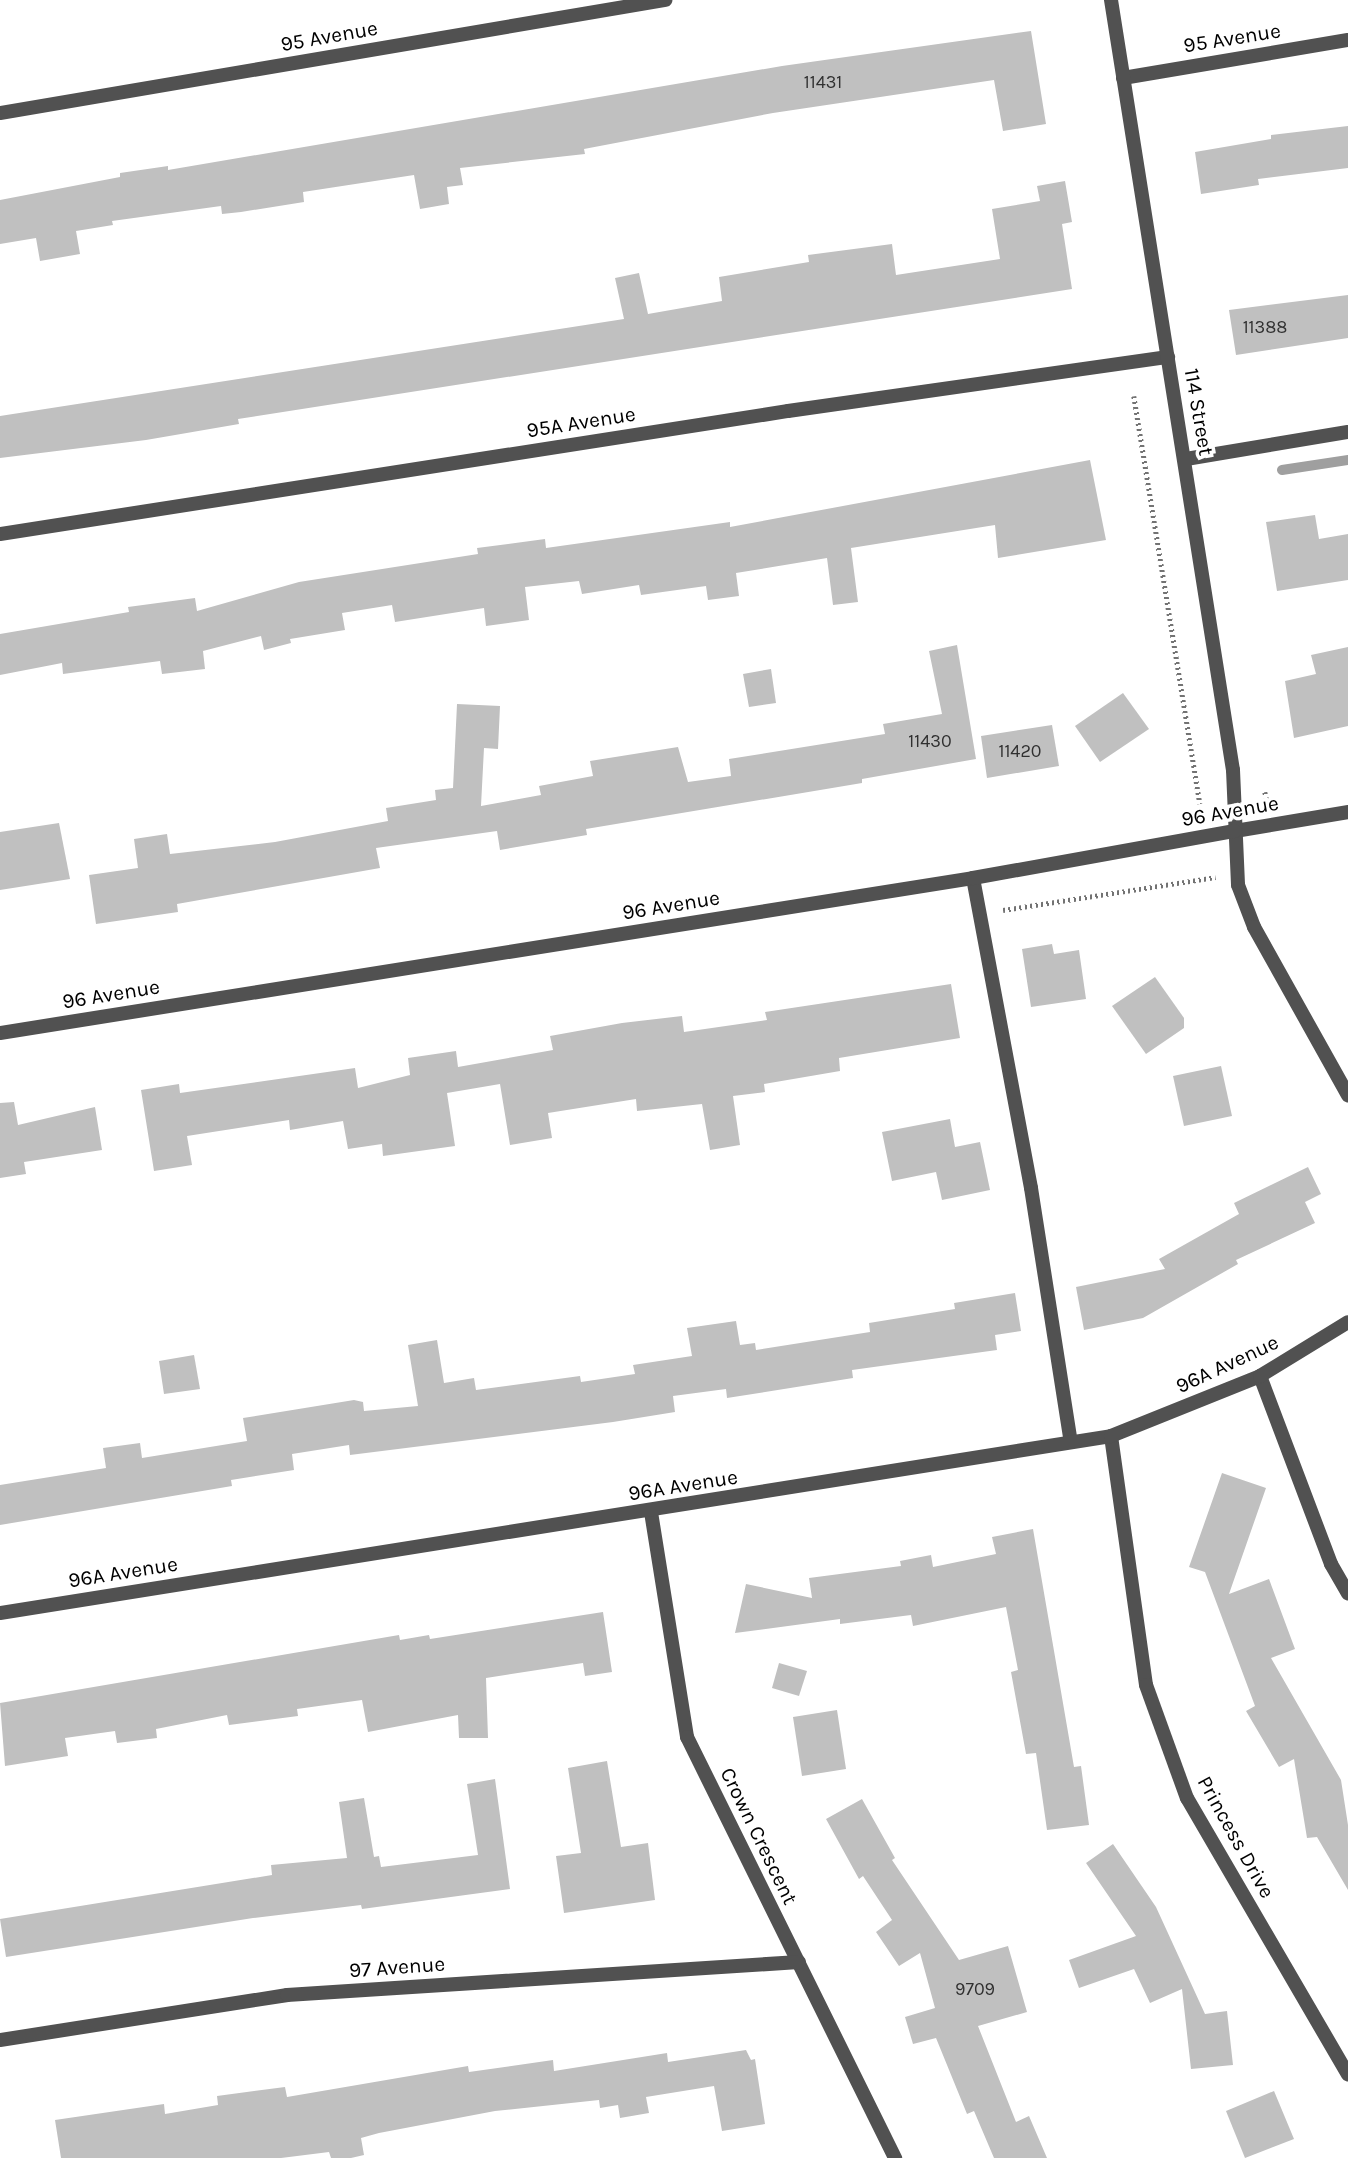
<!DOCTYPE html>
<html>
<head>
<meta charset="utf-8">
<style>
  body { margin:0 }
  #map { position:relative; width:1348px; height:2158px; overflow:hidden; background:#fff; font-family:Karla,sans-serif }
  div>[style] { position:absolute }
  .stream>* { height:10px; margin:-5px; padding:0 5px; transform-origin:5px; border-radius:5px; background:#9f9f9f }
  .building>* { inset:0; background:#c0c0c0 }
  .path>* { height:4.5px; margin-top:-2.25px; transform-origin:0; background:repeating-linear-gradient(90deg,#737373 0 2px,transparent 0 5.5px) }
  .service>* { height:14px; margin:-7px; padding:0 7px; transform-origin:7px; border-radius:7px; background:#515151 }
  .minor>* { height:14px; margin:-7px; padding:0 7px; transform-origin:7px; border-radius:7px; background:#515151 }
  .tertiary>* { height:14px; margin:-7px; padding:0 7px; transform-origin:7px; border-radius:7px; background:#515151 }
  span { translate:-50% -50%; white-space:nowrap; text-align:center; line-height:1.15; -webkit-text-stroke:7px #fff; paint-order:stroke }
  .number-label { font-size:18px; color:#303030 }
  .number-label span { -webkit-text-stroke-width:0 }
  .street-label { font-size:21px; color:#000 }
</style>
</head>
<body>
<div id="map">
  <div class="stream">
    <i style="left:1282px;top:470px;width:67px;rotate:-8.6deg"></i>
  </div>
  <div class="building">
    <i style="clip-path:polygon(1031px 31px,1046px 124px,1003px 131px,994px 80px,773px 113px,584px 149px,585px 154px,460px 168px,463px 185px,447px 187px,449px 204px,420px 209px,414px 175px,303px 192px,304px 202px,241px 212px,222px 214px,221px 206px,112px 221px,113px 225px,76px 231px,80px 254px,40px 261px,36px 238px,0 244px,0 200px,120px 177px,120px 173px,168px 166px,168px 170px,782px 66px)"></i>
    <i style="clip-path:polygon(1348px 126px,1348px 168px,1258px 179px,1259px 185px,1201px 194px,1195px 152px,1271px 139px,1271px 135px)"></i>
    <i style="clip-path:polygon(1065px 181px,1072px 222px,1062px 224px,1072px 289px,238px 419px,239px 424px,146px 440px,0 458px,0 416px,624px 319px,615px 278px,639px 273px,648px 314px,722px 301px,719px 277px,809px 262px,808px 255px,892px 244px,896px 275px,1000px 259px,992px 209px,1040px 201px,1037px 186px)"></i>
    <i style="clip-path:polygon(1348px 295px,1348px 338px,1236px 355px,1229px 310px)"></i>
    <i style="clip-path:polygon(1090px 460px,1106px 540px,998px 558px,995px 525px,851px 548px,858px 602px,833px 605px,827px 558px,736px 573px,739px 596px,708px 600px,706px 586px,641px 595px,639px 585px,582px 594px,579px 581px,525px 587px,529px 620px,486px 626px,484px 608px,395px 622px,392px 605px,342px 613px,345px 630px,290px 639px,291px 643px,264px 650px,261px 636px,203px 651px,205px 669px,162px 674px,160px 661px,63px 674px,62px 663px,0 675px,0 634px,129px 612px,128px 607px,195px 598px,197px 611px,299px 582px,478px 554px,477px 548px,545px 539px,546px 548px,730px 522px,730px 527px)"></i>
    <i style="clip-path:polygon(1315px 515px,1319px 539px,1348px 534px,1348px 580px,1277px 591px,1266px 522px)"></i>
    <i style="clip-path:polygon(957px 645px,976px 759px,862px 779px,862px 783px,586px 829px,587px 835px,500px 850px,497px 831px,376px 848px,380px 868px,177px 904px,178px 912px,96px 924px,89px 875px,138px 868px,134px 839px,167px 834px,170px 854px,275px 842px,388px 821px,386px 808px,436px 800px,435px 790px,453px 788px,457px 704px,500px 706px,498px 749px,484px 748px,481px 806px,541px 795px,539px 786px,593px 776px,590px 761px,678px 747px,688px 782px,731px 776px,729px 759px,885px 734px,883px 724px,942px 714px,929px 651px)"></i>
    <i style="clip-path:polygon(1348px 647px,1348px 726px,1294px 738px,1285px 681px,1316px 674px,1311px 655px)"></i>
    <i style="clip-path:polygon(771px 669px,776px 703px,749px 707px,743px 674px)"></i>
    <i style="clip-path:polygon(1123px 693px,1149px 729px,1100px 762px,1075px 726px)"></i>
    <i style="clip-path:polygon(1052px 725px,1059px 766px,987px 778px,981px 736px)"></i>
    <i style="clip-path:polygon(59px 823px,70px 879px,0 890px,0 832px)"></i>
    <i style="clip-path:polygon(1052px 944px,1054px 954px,1079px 950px,1086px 999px,1031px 1007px,1022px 949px)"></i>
    <i style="clip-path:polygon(1155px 977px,1184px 1018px,1184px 1028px,1146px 1054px,1112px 1006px)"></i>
    <i style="clip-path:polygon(951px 984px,960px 1038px,839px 1058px,840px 1071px,764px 1084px,765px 1092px,733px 1096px,740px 1145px,710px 1150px,702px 1104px,637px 1111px,636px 1099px,548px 1113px,552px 1138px,510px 1145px,500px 1084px,447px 1093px,455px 1146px,383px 1156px,382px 1144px,348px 1149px,343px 1121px,290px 1130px,289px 1120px,187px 1136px,192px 1165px,154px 1171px,141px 1090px,179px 1084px,180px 1093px,355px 1068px,358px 1088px,410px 1075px,408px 1058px,456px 1051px,458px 1067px,553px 1050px,550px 1036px,622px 1023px,682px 1016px,684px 1032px,767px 1020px,765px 1012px)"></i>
    <i style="clip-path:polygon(1221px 1066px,1232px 1116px,1184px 1126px,1173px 1076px)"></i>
    <i style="clip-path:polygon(14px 1102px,18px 1125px,95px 1107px,102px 1150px,24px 1162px,26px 1174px,0 1178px,0 1103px)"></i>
    <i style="clip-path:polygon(950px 1119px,955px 1147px,980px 1142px,990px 1190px,942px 1200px,936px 1172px,892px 1181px,882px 1132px)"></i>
    <i style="clip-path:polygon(1308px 1167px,1321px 1194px,1305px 1202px,1315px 1223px,1236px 1260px,1238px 1264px,1143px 1318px,1084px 1330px,1076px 1287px,1165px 1269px,1159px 1259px,1239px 1214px,1234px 1203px)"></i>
    <i style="clip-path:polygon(1015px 1293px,1021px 1331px,995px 1335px,997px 1350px,852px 1370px,853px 1378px,727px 1398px,726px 1389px,673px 1396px,675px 1412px,613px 1422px,350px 1455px,349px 1445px,292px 1454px,294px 1470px,231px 1480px,232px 1486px,0 1525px,0 1485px,106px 1468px,103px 1448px,140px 1443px,142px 1458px,247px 1441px,243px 1418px,354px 1400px,363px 1402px,364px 1411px,418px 1406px,408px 1345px,437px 1340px,444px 1383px,474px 1378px,476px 1390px,580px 1376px,581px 1382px,635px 1374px,633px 1365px,692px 1356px,687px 1328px,736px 1321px,740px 1345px,755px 1343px,756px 1350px,870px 1332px,869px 1323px,955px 1309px,954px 1303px)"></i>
    <i style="clip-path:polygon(194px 1355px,200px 1389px,164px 1394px,159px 1361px)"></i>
    <i style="clip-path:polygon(1222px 1473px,1266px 1488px,1229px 1594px,1269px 1579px,1295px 1649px,1271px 1658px,1341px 1780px,1348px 1825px,1348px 1890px,1317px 1837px,1307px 1838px,1294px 1759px,1279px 1767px,1246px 1711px,1255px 1706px,1205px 1572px,1189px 1567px)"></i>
    <i style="clip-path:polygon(1033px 1529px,1074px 1767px,1081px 1766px,1089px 1825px,1047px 1830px,1036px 1753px,1026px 1754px,1011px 1672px,1018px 1670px,1006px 1607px,913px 1626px,911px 1615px,840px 1624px,840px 1619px,735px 1633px,746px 1584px,812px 1598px,809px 1578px,901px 1566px,900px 1561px,931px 1555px,933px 1567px,996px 1554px,992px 1537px)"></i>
    <i style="clip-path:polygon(603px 1612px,612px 1672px,585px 1676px,583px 1663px,486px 1678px,488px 1738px,459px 1738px,458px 1715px,368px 1732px,362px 1700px,297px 1709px,298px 1716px,229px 1725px,227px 1715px,156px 1729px,157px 1738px,117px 1743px,115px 1731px,65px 1738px,68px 1756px,5px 1766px,0 1703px,399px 1635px,400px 1640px,429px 1635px,430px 1639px)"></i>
    <i style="clip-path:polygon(779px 1663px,807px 1671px,799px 1696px,772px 1688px)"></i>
    <i style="clip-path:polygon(837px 1710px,846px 1769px,802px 1776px,793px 1717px)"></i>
    <i style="clip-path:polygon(607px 1761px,621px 1847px,648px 1843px,655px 1900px,564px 1913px,556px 1856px,581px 1853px,568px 1768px)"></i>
    <i style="clip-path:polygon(495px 1779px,510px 1889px,362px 1909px,361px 1905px,253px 1918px,6px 1957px,0 1919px,272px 1875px,271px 1865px,347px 1858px,339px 1802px,364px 1798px,374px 1857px,379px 1856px,381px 1867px,478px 1855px,467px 1784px)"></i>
    <i style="clip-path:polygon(862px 1799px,895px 1858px,892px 1860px,959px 1960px,1008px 1946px,1027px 2012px,978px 2026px,1016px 2122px,1029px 2116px,1047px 2158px,994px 2158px,974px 2111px,967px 2114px,936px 2038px,913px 2044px,905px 2017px,935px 2008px,920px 1953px,899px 1966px,876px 1932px,892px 1920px,863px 1876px,859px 1879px,826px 1819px)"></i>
    <i style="clip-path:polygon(1113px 1844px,1156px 1907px,1205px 2014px,1227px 2011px,1233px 2065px,1191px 2069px,1182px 1989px,1150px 2003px,1134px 1969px,1079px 1988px,1069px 1960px,1136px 1936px,1086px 1863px)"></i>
    <i style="clip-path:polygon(746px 2050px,751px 2060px,755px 2059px,765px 2124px,722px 2131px,714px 2086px,646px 2097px,649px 2113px,620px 2118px,618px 2105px,600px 2108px,599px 2100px,495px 2111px,379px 2133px,361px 2138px,364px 2155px,351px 2158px,331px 2158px,329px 2152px,281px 2158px,61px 2158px,55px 2120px,164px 2104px,165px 2114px,218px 2105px,217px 2096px,285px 2087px,287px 2097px,468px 2066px,469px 2072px,553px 2060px,554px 2071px,667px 2053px,668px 2062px)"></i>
    <i style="clip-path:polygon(1274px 2091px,1294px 2139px,1245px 2158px,1226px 2111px)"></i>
  </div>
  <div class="path">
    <i style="left:1134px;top:396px;width:413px;rotate:80.8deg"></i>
    <i style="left:1265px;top:792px;width:13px;rotate:77deg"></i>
    <i style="left:1003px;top:910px;width:215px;rotate:-8.8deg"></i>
  </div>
  <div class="service">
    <i style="left:973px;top:878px;width:315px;rotate:79.4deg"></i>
    <i style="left:1031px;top:1188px;width:257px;rotate:81.1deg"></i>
    <i style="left:1260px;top:1376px;width:201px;rotate:69.3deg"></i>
    <i style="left:1331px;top:1564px;width:34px;rotate:60deg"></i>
  </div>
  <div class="minor">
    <i style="left:1123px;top:78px;width:228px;rotate:-9.6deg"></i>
    <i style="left:0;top:113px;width:675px;rotate:-9.64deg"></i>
    <i style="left:1186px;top:459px;width:164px;rotate:-9.5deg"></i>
    <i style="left:0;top:534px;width:798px;rotate:-8.87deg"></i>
    <i style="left:788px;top:411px;width:384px;rotate:-8.1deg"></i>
    <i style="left:1235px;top:831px;width:115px;rotate:-9.5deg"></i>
    <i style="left:1111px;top:1436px;width:251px;rotate:82deg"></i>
    <i style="left:1146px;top:1685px;width:120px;rotate:70.1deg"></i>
    <i style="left:1187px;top:1798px;width:320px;rotate:59.8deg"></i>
    <i style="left:651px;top:1512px;width:228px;rotate:80.9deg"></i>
    <i style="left:687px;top:1737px;width:470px;rotate:63.7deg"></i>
    <i style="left:0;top:1613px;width:1125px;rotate:-9.05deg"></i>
    <i style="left:1111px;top:1436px;width:161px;rotate:-21.9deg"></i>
    <i style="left:1260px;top:1376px;width:103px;rotate:-31.5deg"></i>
    <i style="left:0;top:2040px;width:291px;rotate:-8.9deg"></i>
    <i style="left:287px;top:1995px;width:513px;rotate:-3.69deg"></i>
  </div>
  <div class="tertiary">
    <i style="left:1111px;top:0;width:780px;rotate:81deg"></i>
    <i style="left:1233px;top:770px;width:115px;rotate:87.5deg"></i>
    <i style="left:1238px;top:885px;width:45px;rotate:69.1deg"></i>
    <i style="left:1254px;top:927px;width:193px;rotate:60.8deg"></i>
    <i style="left:0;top:1033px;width:985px;rotate:-9.05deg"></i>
    <i style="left:973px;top:878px;width:266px;rotate:-10.2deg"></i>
  </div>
  <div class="number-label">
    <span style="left:823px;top:82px">11431</span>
    <span style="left:1265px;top:327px">11388</span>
    <span style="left:930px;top:741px">11430</span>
    <span style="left:1020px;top:751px">11420</span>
    <span style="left:975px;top:1989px">9709</span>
  </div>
  <div class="street-label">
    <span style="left:329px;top:36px;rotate:-10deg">95 Avenue</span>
    <span style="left:1232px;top:38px;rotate:-9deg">95 Avenue</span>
    <span style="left:1199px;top:412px;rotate:80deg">114 Street</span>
    <span style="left:581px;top:422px;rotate:-9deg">95A Avenue</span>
    <span style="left:1230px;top:811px;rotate:-10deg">96 Avenue</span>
    <span style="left:671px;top:905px;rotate:-9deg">96 Avenue</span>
    <span style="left:111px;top:994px;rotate:-9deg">96 Avenue</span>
    <span style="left:1227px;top:1364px;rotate:-25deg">96A Avenue</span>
    <span style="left:683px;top:1485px;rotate:-9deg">96A Avenue</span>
    <span style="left:123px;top:1572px;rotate:-9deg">96A Avenue</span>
    <span style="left:759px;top:1836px;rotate:64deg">Crown Crescent</span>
    <span style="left:1236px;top:1837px;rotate:61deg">Princess Drive</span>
    <span style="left:397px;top:1967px;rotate:-4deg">97 Avenue</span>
  </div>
</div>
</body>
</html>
